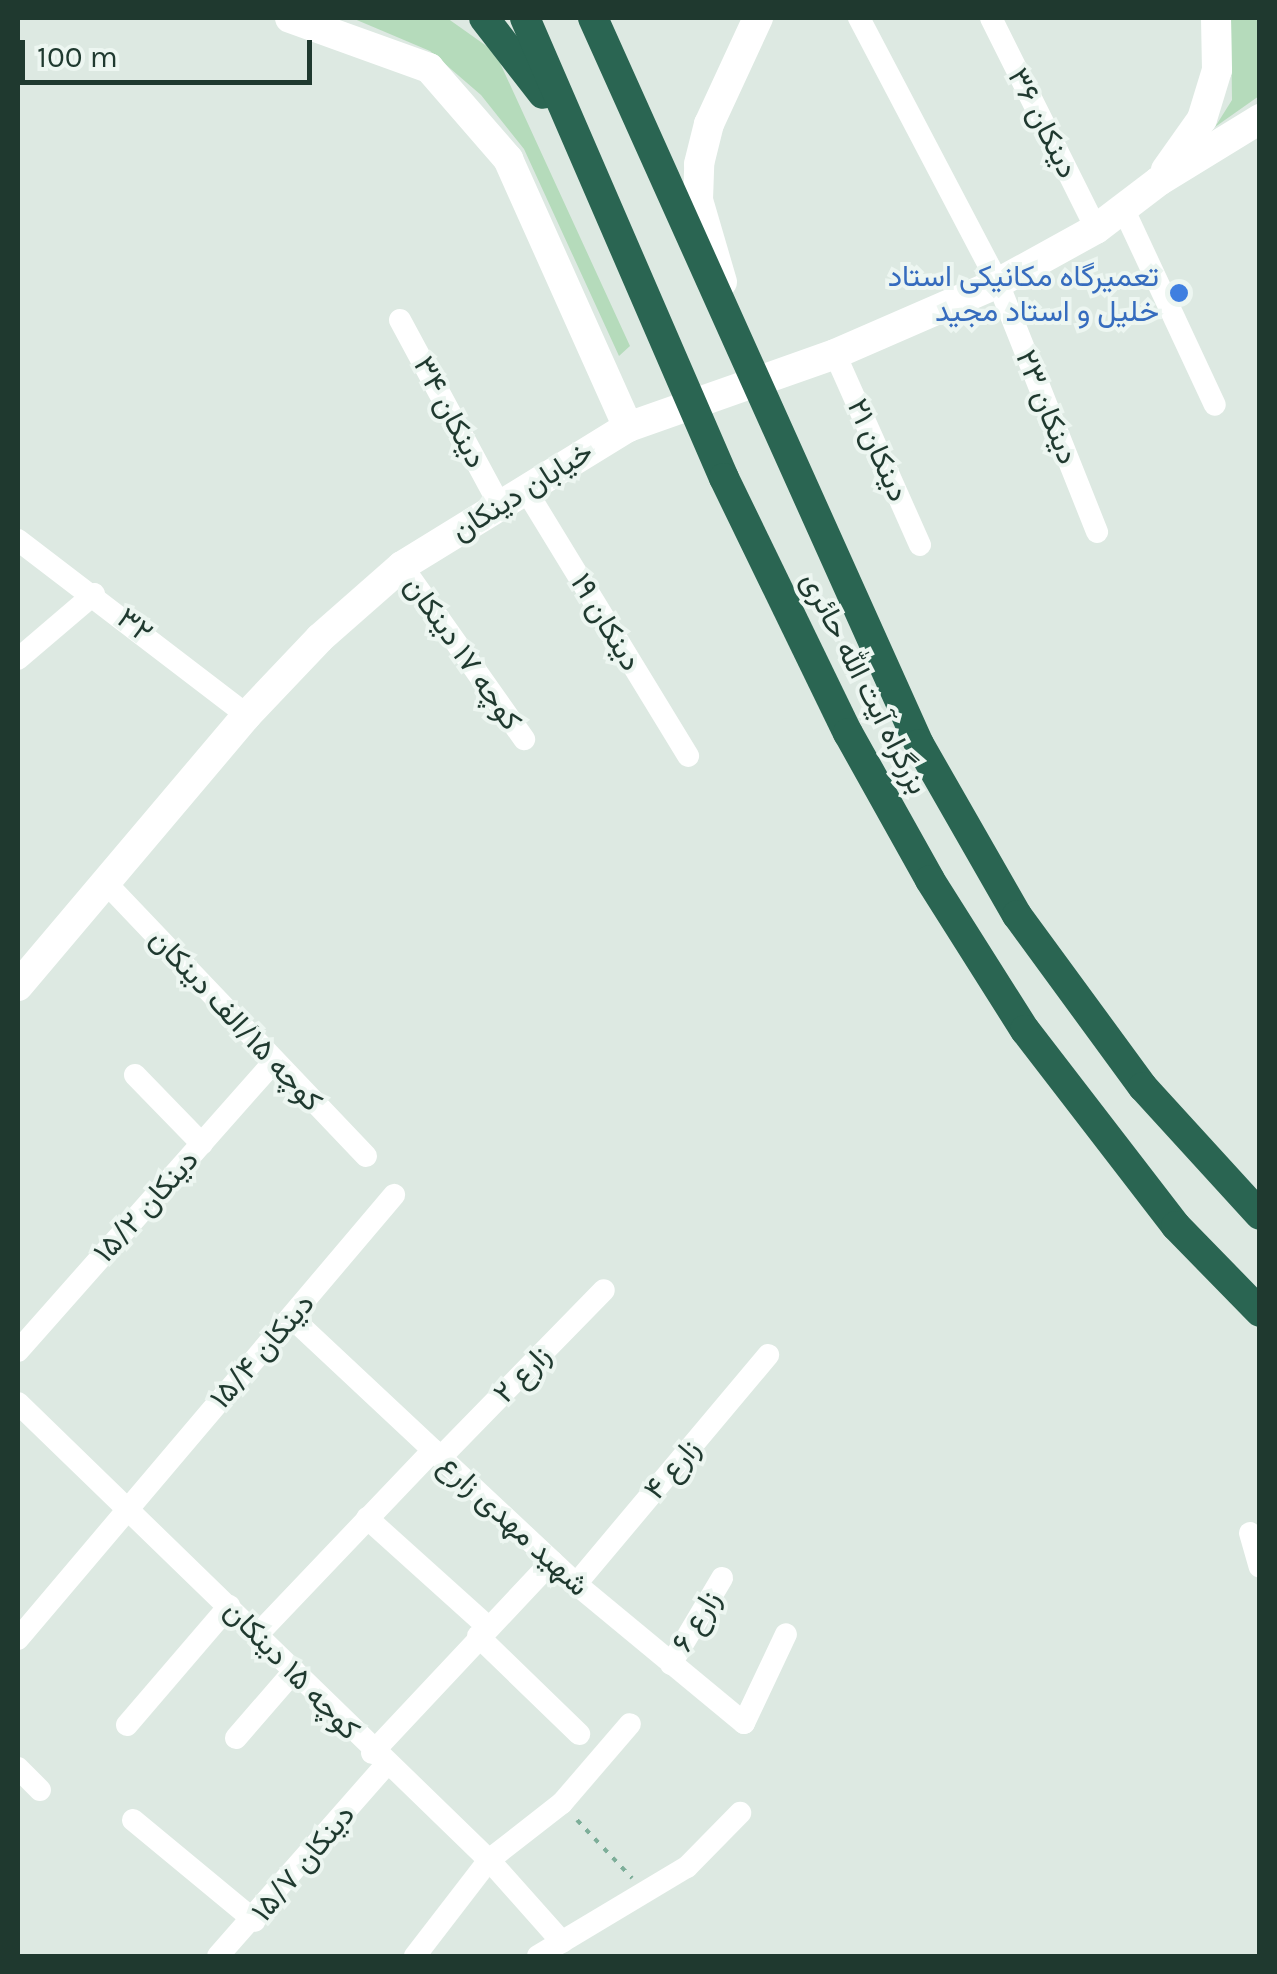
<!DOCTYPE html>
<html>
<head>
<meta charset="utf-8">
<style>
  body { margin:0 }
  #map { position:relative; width:1277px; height:1974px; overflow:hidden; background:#dde9e2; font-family:Karla,Vazirmatn,sans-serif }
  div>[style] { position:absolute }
  .green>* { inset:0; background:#b5dbbb }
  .path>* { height:4px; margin-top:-2px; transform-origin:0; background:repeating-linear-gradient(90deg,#7dae99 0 5px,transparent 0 13px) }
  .street>* { height:22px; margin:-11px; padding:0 11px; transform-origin:11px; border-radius:11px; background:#fff }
  .secondary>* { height:30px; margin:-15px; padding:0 15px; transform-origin:15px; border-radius:15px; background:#fff }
  .highway>* { height:30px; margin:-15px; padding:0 15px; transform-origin:15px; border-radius:15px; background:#2a6552 }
  .dots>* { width:28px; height:28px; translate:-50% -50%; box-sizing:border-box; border:5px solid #edf6f1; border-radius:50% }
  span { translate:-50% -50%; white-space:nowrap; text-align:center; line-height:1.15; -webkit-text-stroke:8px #edf6f1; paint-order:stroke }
  .street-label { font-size:30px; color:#1f392f }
  .shop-label { font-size:30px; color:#366cbe }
  .right { translate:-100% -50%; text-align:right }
  .frame { position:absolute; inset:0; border:20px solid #1f392f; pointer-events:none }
  .scale { position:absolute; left:20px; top:40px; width:292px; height:45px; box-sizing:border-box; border:5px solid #1f392f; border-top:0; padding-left:12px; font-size:30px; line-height:35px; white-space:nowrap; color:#1f392f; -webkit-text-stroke:8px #edf6f1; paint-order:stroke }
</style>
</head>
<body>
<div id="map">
  <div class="green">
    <i style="clip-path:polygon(352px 18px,447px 18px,495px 52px,630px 346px,619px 356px,524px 149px,481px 95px,430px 51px)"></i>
    <i style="clip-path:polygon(1231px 18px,1259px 18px,1259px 96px,1215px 127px,1232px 100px)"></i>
  </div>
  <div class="path">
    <i style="left:577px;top:1820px;width:80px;rotate:46.5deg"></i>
  </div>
  <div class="street">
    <i style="left:859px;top:18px;width:299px;rotate:62.3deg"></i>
    <i style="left:998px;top:283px;width:268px;rotate:68.3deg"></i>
    <i style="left:991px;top:18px;width:236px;rotate:63.5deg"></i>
    <i style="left:1123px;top:208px;width:217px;rotate:65deg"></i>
    <i style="left:400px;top:320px;width:209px;rotate:61.7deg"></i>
    <i style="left:835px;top:354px;width:209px;rotate:66deg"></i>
    <i style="left:524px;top:487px;width:315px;rotate:58.6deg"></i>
    <i style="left:18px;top:540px;width:288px;rotate:37.4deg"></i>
    <i style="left:402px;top:566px;width:212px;rotate:54.8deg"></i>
    <i style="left:18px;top:659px;width:100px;rotate:-40.5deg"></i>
    <i style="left:106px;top:883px;width:377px;rotate:46.4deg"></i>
    <i style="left:135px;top:1075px;width:96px;rotate:45.8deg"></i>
    <i style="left:292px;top:1318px;width:389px;rotate:43.1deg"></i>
    <i style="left:576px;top:1584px;width:218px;rotate:39.6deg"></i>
    <i style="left:744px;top:1723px;width:98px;rotate:-64.7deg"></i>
    <i style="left:18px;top:1351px;width:386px;rotate:-48.5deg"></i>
    <i style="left:18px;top:1403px;width:656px;rotate:44.14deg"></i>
    <i style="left:489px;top:1860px;width:110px;rotate:48.3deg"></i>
    <i style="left:441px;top:1457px;width:233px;rotate:-45.7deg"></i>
    <i style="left:367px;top:1518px;width:161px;rotate:42deg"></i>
    <i style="left:1250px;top:1533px;width:35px;rotate:74deg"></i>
    <i style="left:576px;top:1584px;width:299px;rotate:-50deg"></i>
    <i style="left:258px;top:1634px;width:254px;rotate:-46.4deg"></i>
    <i style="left:478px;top:1636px;width:141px;rotate:44.1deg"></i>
    <i style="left:18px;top:1639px;width:582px;rotate:-49.74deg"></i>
    <i style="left:671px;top:1664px;width:100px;rotate:-59.3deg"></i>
    <i style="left:127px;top:1725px;width:157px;rotate:-49.4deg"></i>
    <i style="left:236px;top:1738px;width:89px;rotate:-49.1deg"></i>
    <i style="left:372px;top:1753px;width:263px;rotate:-46.8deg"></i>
    <i style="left:18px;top:1768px;width:31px;rotate:45deg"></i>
    <i style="left:133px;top:1820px;width:158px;rotate:39.6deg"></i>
    <i style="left:218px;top:1956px;width:253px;rotate:-48.7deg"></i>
    <i style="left:415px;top:1956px;width:121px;rotate:-52.4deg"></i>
    <i style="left:489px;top:1860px;width:93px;rotate:-38deg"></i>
    <i style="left:562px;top:1803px;width:104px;rotate:-49.3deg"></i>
    <i style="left:538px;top:1956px;width:174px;rotate:-30.9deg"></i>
    <i style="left:687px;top:1867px;width:76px;rotate:-45.5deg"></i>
  </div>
  <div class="secondary">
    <i style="left:290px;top:18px;width:148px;rotate:19.8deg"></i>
    <i style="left:429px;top:68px;width:121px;rotate:49deg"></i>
    <i style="left:508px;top:159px;width:294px;rotate:65.9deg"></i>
    <i style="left:1166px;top:170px;width:62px;rotate:-54.8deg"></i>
    <i style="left:1202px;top:119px;width:51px;rotate:-73deg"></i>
    <i style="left:1217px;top:70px;width:52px;rotate:-91.1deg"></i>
    <i style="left:722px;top:282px;width:85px;rotate:-106.3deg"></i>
    <i style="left:698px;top:200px;width:36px;rotate:-88deg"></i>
    <i style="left:699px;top:164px;width:41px;rotate:-76deg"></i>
    <i style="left:709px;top:124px;width:117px;rotate:-65.2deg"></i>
    <i style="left:18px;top:986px;width:355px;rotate:-49.8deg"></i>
    <i style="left:247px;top:715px;width:106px;rotate:-46.5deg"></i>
    <i style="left:320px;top:638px;width:109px;rotate:-41.3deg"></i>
    <i style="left:402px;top:566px;width:265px;rotate:-31.6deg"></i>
    <i style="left:628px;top:427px;width:219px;rotate:-19.4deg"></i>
    <i style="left:835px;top:354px;width:178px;rotate:-23.5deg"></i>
    <i style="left:998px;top:283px;width:112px;rotate:-28.9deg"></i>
    <i style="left:1096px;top:229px;width:79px;rotate:-37.3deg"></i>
    <i style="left:1159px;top:181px;width:119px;rotate:-31.5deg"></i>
  </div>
  <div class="highway">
    <i style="left:484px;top:18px;width:96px;rotate:52.2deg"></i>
    <i style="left:525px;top:18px;width:501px;rotate:66.61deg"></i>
    <i style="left:724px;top:478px;width:284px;rotate:64.1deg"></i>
    <i style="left:848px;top:733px;width:168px;rotate:60.8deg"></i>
    <i style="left:930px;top:880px;width:178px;rotate:57.7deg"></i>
    <i style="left:1025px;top:1030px;width:247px;rotate:52.4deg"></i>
    <i style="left:1176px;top:1226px;width:120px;rotate:45.7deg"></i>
    <i style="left:593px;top:18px;width:796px;rotate:65.82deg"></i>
    <i style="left:919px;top:744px;width:197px;rotate:60.2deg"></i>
    <i style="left:1017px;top:915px;width:213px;rotate:53.8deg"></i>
    <i style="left:1143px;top:1087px;width:173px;rotate:47.6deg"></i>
  </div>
  <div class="dots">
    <i style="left:1179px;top:293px;background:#3f7fe0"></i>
  </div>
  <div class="street-label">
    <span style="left:1043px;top:123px;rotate:63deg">۳۶ دینکان</span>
    <span style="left:1047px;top:407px;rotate:68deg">۲۳ دینکان</span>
    <span style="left:450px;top:412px;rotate:62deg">۳۴ دینکان</span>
    <span style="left:878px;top:450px;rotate:66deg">۲۱ دینکان</span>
    <span style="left:522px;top:491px;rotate:-32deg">خیابان دینکان</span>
    <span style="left:606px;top:622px;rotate:59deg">۱۹ دینکان</span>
    <span style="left:135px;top:625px;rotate:38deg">۳۲</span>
    <span style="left:463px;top:653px;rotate:55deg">کوچه ۱۷ دینکان</span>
    <span style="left:865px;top:683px;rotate:63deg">بزرگراه آیت الله حائری</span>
    <span style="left:236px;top:1020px;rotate:47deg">کوچه ۱۵/الف دینکان</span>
    <span style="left:146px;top:1206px;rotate:-48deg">۱۵/۲ دینکان</span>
    <span style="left:262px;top:1351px;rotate:-49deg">۱۵/۴ دینکان</span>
    <span style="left:522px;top:1374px;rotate:-46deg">۲ زارع</span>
    <span style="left:672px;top:1469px;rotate:-50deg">۴ زارع</span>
    <span style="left:514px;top:1525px;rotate:43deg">شهید مهدی زارع</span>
    <span style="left:696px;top:1621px;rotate:-59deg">۶ زارع</span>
    <span style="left:292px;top:1670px;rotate:46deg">کوچه ۱۵ دینکان</span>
    <span style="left:303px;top:1863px;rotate:-50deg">۱۵/۷ دینکان</span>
  </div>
  <div class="shop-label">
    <span class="right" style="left:1159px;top:293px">تعمیرگاه مکانیکی استاد<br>خلیل و استاد مجید</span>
  </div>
  <div class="frame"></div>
  <div class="scale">100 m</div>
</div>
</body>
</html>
